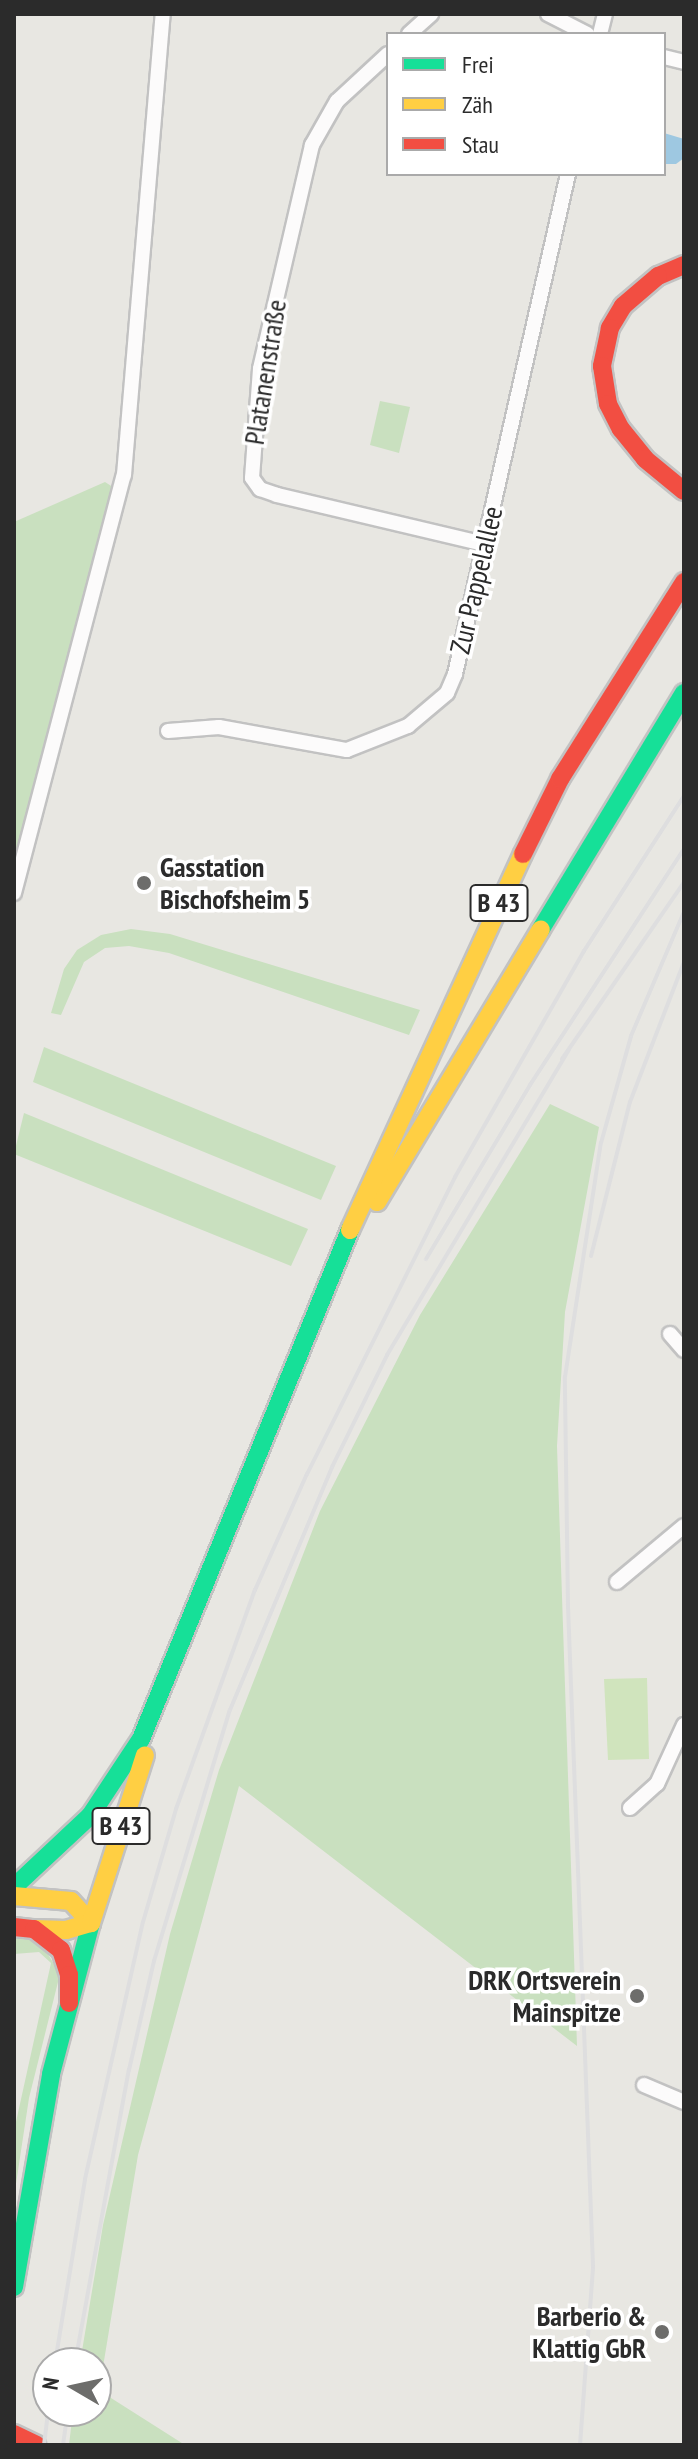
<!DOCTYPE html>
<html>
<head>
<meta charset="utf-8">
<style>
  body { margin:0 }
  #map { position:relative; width:698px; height:2459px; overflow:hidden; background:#e8e7e2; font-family:"PT Sans Narrow",sans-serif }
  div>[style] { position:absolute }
  .green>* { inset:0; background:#c9e0bf }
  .pitch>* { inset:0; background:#d0e4bd }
  .water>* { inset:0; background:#9ec8e1 }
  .roads { filter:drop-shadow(2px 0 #c2c2c2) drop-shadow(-2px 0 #c2c2c2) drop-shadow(0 2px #c2c2c2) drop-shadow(0 -2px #c2c2c2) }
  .street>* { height:14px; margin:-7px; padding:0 7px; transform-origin:7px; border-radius:7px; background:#fcfbfb }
  .fast>* { height:18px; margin:-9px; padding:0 9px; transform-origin:9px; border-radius:9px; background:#16e098 }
  .slow>* { height:18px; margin:-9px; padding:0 9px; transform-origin:9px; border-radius:9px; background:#ffcf43 }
  .jam>* { height:18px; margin:-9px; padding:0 9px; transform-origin:9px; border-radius:9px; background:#f24e42 }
  .rail>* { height:4px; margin:-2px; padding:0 2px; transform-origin:2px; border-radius:2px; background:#dededf }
  .dots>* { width:22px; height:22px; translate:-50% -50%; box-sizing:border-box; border:4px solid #fff; border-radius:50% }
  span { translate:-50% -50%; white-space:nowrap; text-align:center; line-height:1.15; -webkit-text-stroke:7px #fff; paint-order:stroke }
  .shield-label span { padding:2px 6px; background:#fff; border:2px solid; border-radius:6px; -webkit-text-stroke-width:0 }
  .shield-label { font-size:26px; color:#2b2b2b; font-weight:700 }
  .street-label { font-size:28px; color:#2b2b2b }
  .poi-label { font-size:28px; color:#2b2b2b; font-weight:700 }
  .left { translate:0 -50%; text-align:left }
  .right { translate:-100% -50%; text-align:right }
  .frame { position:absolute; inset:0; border:16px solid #2b2b2b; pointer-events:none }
  .legend { position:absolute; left:386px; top:32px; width:280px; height:144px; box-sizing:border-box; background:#fff; border:2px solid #aaa; margin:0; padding:10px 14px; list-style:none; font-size:24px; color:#2b2b2b }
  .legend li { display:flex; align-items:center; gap:16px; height:40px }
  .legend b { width:40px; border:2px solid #aaa }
  .north { position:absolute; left:32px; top:2347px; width:80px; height:80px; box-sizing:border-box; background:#fff; border:2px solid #aaa; border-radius:50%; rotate:279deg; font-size:22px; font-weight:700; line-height:32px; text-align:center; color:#2b2b2b }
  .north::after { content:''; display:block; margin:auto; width:28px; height:36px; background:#6d6d6b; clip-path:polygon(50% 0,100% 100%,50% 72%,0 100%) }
</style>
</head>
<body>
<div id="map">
  <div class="green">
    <i style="clip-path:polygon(380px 401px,410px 407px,399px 453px,370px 445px)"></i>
    <i style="clip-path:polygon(105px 482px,116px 489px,16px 865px,14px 522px)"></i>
    <i style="clip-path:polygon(131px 929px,170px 934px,420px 1010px,409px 1035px,169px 953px,129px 946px,105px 948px,84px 962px,61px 1015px,51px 1013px,64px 969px,77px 950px,101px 935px)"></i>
    <i style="clip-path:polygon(44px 1047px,336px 1166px,321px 1200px,33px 1082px)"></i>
    <i style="clip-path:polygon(550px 1104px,599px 1127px,565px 1312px,557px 1446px,577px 2046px,239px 1786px,138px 2155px,102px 2373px,111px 2398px,185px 2445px,69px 2445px,73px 2411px,96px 2411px,96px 2363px,80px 2363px,103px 2225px,170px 1934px,219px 1770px,320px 1511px,420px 1315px)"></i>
    <i style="clip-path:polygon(24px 1113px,308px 1229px,291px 1266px,14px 1154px)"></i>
    <i style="clip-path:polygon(14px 1932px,37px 1936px,60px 1974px,29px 2098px,14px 2197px,14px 2131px,51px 1963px,39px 1952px,14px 1954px)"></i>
  </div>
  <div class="pitch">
    <i style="clip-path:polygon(647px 1678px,649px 1759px,608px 1760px,604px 1679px)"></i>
  </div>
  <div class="water">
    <i style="clip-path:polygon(664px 133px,684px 139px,684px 158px,676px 164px,664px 164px)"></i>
  </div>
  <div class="roads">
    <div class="street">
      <i style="left:548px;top:14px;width:44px;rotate:27.1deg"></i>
      <i style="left:409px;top:34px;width:30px;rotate:-42deg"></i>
      <i style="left:600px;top:34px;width:21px;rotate:-76deg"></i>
      <i style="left:388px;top:54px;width:69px;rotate:137.3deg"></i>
      <i style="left:337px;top:101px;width:51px;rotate:119.6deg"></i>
      <i style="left:312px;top:145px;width:230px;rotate:103.1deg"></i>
      <i style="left:260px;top:369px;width:109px;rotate:94.2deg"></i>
      <i style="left:252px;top:478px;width:14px;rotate:54deg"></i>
      <i style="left:260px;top:489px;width:18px;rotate:19deg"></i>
      <i style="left:277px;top:495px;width:214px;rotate:13.3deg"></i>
      <i style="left:664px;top:57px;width:21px;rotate:14deg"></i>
      <i style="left:168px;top:731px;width:51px;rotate:-4.5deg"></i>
      <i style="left:219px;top:727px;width:130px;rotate:10.2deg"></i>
      <i style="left:347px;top:750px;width:66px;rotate:-21.5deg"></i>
      <i style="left:408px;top:726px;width:51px;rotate:-40.2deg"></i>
      <i style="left:447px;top:693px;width:21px;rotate:-67deg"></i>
      <i style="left:455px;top:674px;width:513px;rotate:-77.27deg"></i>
      <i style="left:14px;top:893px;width:432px;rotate:-75.3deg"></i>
      <i style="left:124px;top:475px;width:463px;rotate:-85.2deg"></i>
      <i style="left:670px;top:1334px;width:21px;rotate:49deg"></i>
      <i style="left:617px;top:1582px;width:87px;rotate:-39.9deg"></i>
      <i style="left:630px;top:1808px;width:36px;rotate:-42deg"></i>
      <i style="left:657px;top:1784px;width:65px;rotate:-65.4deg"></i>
      <i style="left:644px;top:2085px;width:43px;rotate:23deg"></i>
    </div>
    <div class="fast">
      <i style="left:541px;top:929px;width:276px;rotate:-58.8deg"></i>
      <i style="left:14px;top:1887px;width:104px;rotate:-43.1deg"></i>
      <i style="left:90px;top:1816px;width:92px;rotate:-56.5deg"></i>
      <i style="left:141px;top:1739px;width:550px;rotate:-67.68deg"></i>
      <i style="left:14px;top:2287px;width:216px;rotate:-80.1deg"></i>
      <i style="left:51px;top:2074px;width:156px;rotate:-75.2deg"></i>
    </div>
    <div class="slow">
      <i style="left:377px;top:1202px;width:318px;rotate:-59deg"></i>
      <i style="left:350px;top:1230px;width:414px;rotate:-65.3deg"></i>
      <i style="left:14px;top:1896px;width:57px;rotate:5deg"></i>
      <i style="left:71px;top:1901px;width:30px;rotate:48deg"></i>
      <i style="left:34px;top:1929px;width:32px;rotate:2deg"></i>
      <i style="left:66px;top:1930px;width:26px;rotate:-16deg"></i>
      <i style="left:91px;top:1923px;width:176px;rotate:-72.2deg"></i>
    </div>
    <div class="jam">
      <i style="left:684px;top:265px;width:28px;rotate:157deg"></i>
      <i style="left:658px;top:276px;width:46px;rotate:139.4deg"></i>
      <i style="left:623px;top:306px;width:26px;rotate:121deg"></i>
      <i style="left:610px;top:328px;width:39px;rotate:102deg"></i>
      <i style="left:602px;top:366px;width:38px;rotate:81deg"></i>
      <i style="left:608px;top:404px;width:28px;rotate:63deg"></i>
      <i style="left:621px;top:429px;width:38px;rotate:51deg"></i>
      <i style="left:645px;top:459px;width:50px;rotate:39.4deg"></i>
      <i style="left:523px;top:854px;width:84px;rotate:-63.7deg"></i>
      <i style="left:560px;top:779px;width:233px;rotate:-57.8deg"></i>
      <i style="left:14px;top:1927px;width:20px;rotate:6deg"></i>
      <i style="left:34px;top:1929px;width:34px;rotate:38deg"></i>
      <i style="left:61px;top:1950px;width:26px;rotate:72deg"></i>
      <i style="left:69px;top:1975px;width:28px;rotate:90deg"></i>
      <i style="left:14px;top:2434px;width:25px;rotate:26deg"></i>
    </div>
  </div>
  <div class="rail">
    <i style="left:562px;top:1059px;width:215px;rotate:-55.4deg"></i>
    <i style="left:591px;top:1256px;width:159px;rotate:-75.8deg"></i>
    <i style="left:630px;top:1102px;width:150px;rotate:-68.9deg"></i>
    <i style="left:426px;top:1259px;width:203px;rotate:-59.1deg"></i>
    <i style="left:530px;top:1085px;width:282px;rotate:-56.9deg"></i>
    <i style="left:55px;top:2363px;width:186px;rotate:-80.7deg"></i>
    <i style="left:85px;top:2179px;width:263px;rotate:-77.3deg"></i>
    <i style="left:143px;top:1922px;width:118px;rotate:-73.7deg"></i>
    <i style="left:176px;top:1809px;width:233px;rotate:-70.2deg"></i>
    <i style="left:255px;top:1590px;width:127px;rotate:-65.9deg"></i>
    <i style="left:307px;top:1474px;width:332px;rotate:-63.5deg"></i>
    <i style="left:455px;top:1177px;width:260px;rotate:-60.3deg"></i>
    <i style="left:584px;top:951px;width:184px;rotate:-57.2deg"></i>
    <i style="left:75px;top:2363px;width:298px;rotate:-79.6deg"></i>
    <i style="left:129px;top:2070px;width:112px;rotate:-77.1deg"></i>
    <i style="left:154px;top:1961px;width:262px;rotate:-73.2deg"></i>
    <i style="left:230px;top:1710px;width:264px;rotate:-67.2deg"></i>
    <i style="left:332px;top:1467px;width:125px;rotate:-63.8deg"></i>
    <i style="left:387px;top:1355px;width:355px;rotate:-59.2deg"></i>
    <i style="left:44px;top:2445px;width:34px;rotate:-83deg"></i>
    <i style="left:63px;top:2445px;width:34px;rotate:-82deg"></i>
    <i style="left:580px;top:2445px;width:179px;rotate:-85.8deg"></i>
    <i style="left:593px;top:2266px;width:660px;rotate:-92.17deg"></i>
    <i style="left:568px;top:1606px;width:229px;rotate:-90.8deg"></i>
    <i style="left:565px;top:1377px;width:237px;rotate:-81.3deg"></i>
    <i style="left:601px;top:1143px;width:111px;rotate:-74.3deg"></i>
    <i style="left:631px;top:1036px;width:135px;rotate:-66.9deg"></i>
  </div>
  <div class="dots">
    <i style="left:144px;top:883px;background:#6d6d6b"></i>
    <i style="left:637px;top:1996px;background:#6d6d6b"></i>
    <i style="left:662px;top:2332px;background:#6d6d6b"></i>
  </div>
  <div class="shield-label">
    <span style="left:499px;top:903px">B 43</span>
    <span style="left:121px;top:1826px">B 43</span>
  </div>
  <div class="street-label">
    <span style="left:265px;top:372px;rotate:-81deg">Platanenstraße</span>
    <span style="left:476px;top:580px;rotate:-77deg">Zur Pappelallee</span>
  </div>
  <div class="poi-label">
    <span class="left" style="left:160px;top:883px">Gasstation<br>Bischofsheim 5</span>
    <span class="right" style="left:621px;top:1996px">DRK Ortsverein<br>Mainspitze</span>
    <span class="right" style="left:646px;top:2332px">Barberio &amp;<br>Klattig GbR</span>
  </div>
  <div class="frame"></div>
  <ul class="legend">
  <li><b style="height:10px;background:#16e098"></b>Frei</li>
  <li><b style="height:10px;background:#ffcf43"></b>Zäh</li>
  <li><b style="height:10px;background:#f24e42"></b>Stau</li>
  </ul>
  <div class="north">N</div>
</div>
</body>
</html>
